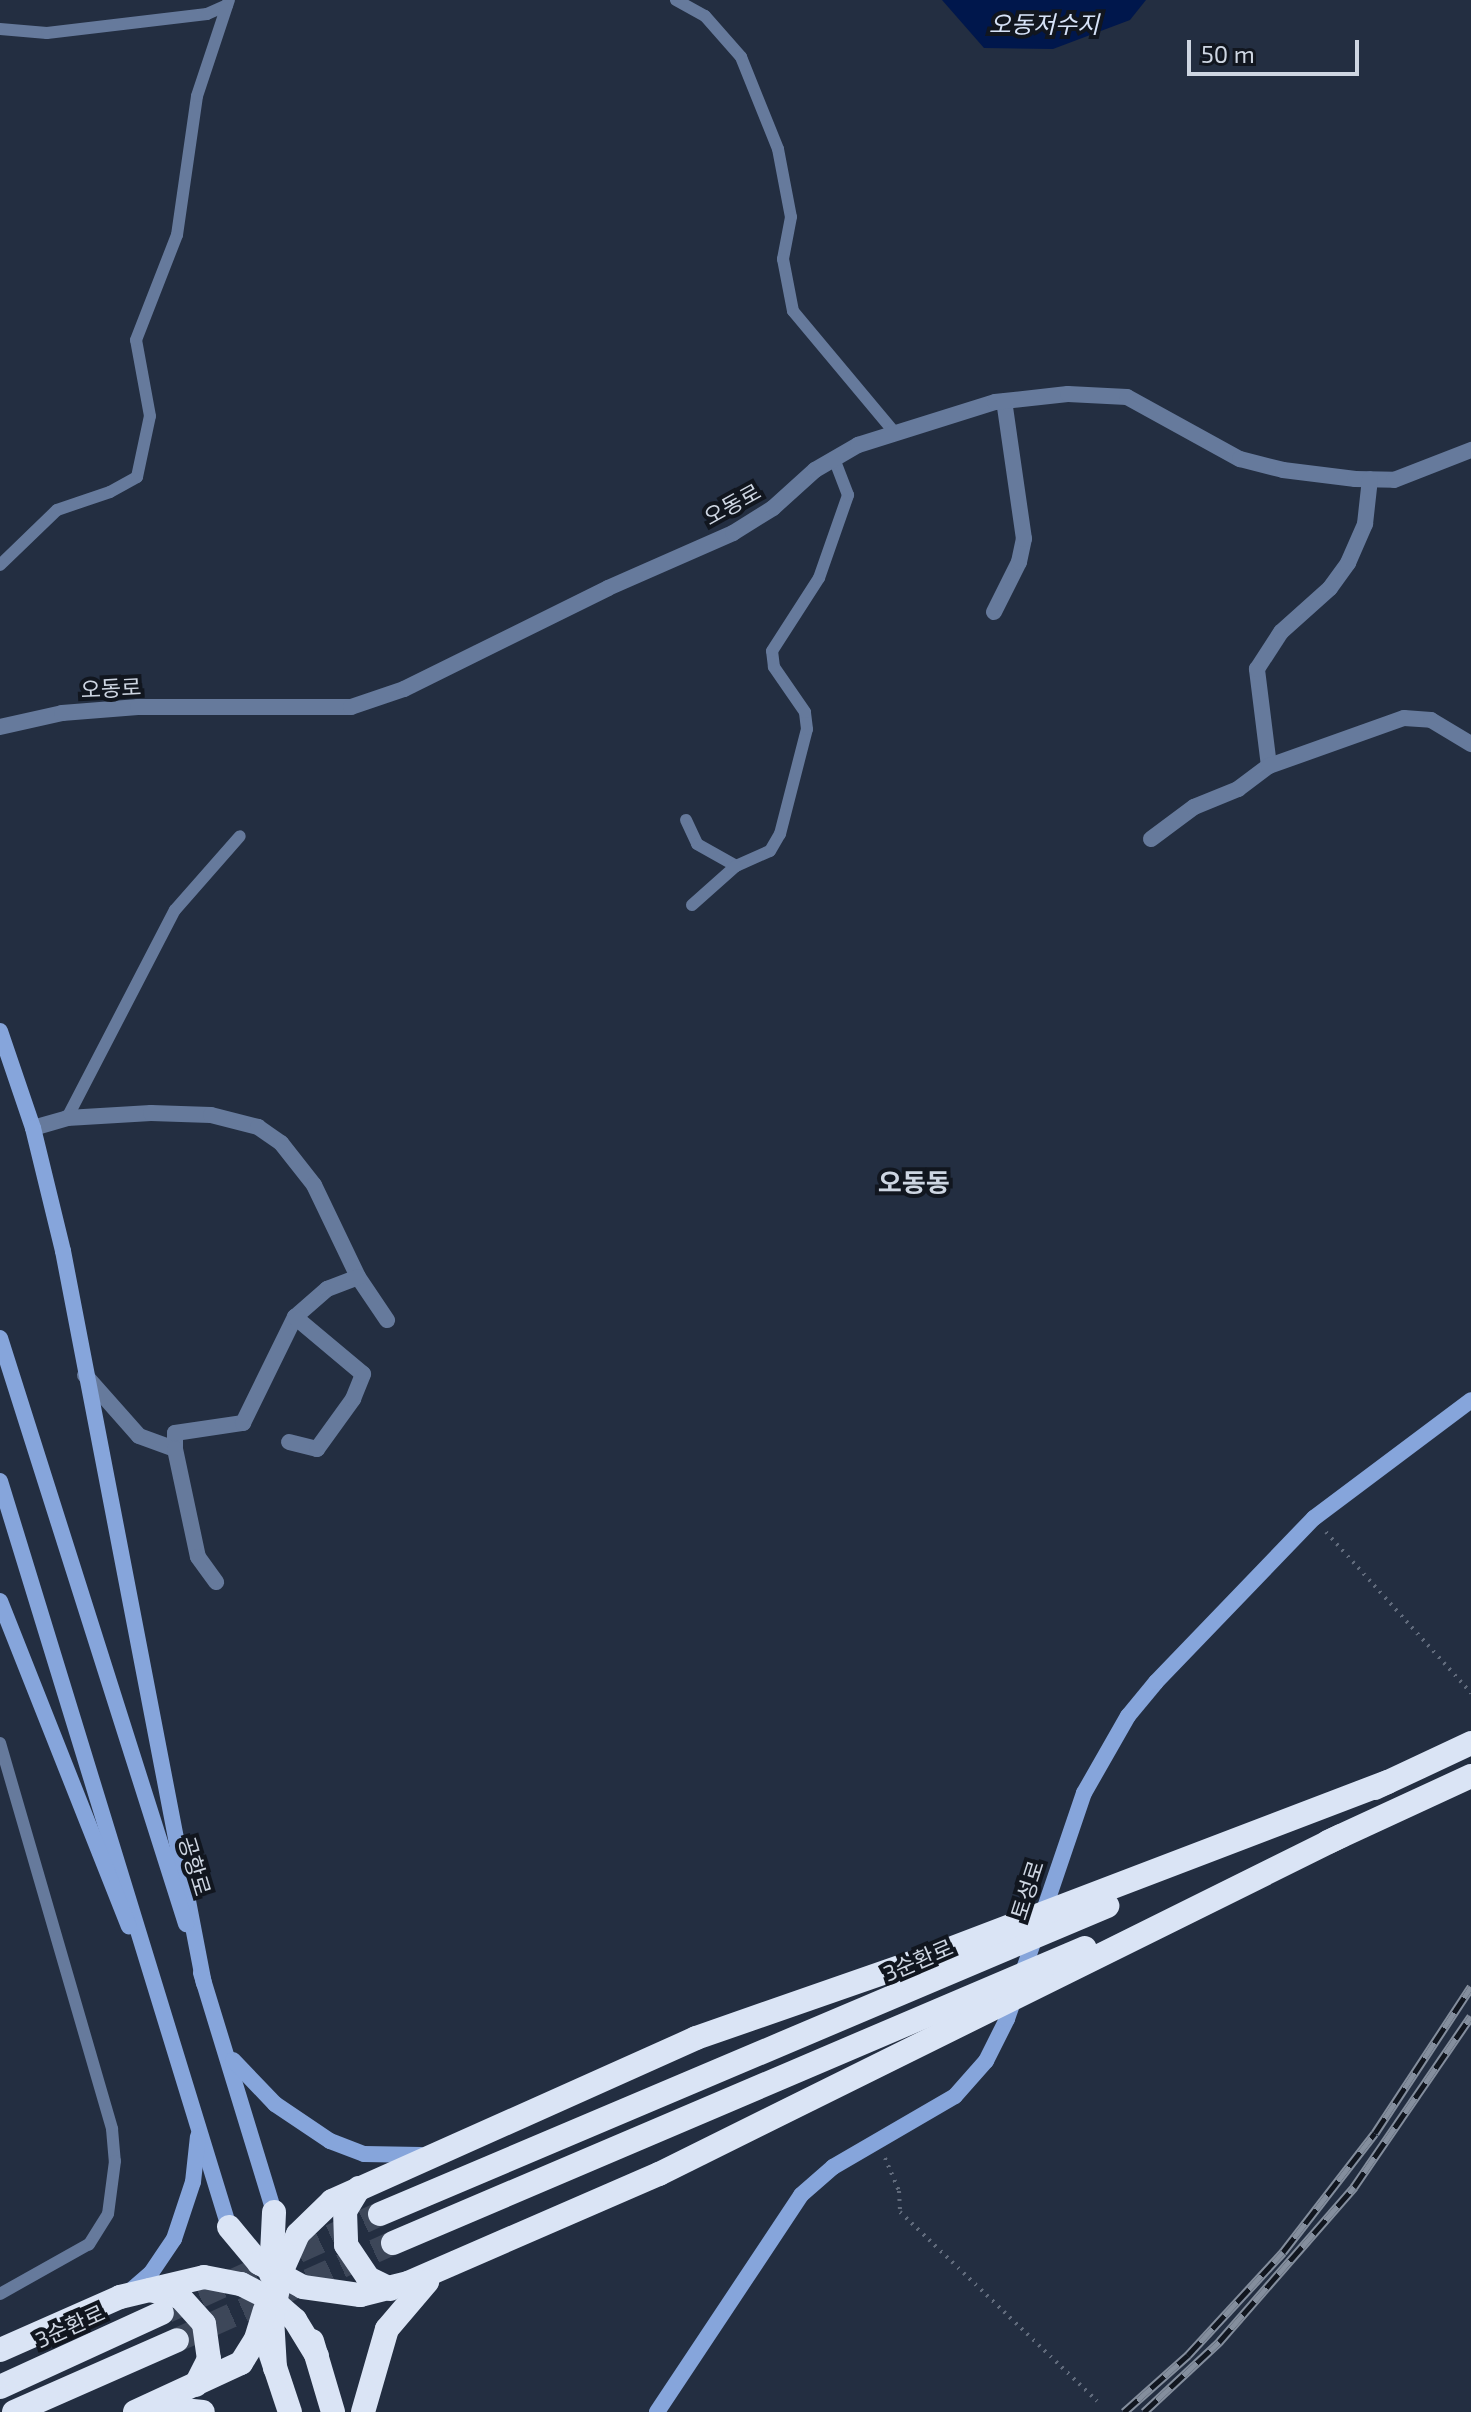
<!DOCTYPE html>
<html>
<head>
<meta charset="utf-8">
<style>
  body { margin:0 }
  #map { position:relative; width:1471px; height:2412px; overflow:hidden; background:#232e41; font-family:"Exo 2","Noto Sans KR",sans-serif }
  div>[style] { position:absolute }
  .water>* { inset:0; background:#00174c }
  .highway-tunnel>* { height:24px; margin-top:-12px; transform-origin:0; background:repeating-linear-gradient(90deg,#3d4759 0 24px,transparent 0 36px) }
  .path>* { height:4px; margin-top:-2px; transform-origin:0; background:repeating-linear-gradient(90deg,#616b7c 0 2px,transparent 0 8px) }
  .lane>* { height:12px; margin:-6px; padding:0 6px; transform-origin:6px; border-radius:6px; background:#667a9c }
  .street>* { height:16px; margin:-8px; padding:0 8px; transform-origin:8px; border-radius:8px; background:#667a9c }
  .secondary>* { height:16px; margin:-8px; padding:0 8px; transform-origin:8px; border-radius:8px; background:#86a5db }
  .highway>* { height:24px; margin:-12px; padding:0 12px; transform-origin:12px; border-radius:12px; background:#dae4f5 }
  .rail>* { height:9px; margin-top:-4.5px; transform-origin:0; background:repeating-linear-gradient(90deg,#11161f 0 18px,#848e9d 0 36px); box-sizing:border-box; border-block:2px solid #848e9d }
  span { translate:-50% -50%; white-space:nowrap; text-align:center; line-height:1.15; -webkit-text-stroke:8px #11161f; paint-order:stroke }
  .street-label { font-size:22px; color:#ced6e2 }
  .water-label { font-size:24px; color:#d7e3f8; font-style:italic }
  .quarter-label { font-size:26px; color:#ced6e2; font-weight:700 }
  .scale { position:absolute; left:1187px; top:40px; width:172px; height:36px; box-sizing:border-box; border:4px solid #ced6e2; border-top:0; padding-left:10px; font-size:24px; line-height:28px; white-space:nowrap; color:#ced6e2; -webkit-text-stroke:6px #11161f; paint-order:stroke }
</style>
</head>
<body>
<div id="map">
  <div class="water">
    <i style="clip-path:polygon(942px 0,1146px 0,1130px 20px,1053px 49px,984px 48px)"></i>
  </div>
  <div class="highway-tunnel">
    <i style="left:167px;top:2311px;width:234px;rotate:-24.5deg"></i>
    <i style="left:177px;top:2340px;width:237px;rotate:-24.2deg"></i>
  </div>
  <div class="path">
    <i style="left:1326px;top:1532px;width:217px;rotate:48deg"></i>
    <i style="left:885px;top:2158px;width:36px;rotate:67deg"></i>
    <i style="left:899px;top:2191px;width:21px;rotate:87deg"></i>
    <i style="left:900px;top:2212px;width:273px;rotate:43.8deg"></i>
  </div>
  <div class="lane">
    <i style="left:676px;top:0;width:33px;rotate:29deg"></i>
    <i style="left:705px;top:16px;width:55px;rotate:48.7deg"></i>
    <i style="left:741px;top:57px;width:99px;rotate:68.1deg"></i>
    <i style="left:778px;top:149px;width:69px;rotate:79.2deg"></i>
    <i style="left:791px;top:217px;width:43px;rotate:100.8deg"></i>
    <i style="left:783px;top:259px;width:53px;rotate:79.1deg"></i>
    <i style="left:793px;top:311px;width:159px;rotate:50.1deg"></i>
    <i style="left:0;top:29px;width:47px;rotate:4.9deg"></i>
    <i style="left:47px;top:33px;width:161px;rotate:-6.8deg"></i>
    <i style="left:207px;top:14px;width:22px;rotate:-24deg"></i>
    <i style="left:0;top:565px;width:79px;rotate:-44deg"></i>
    <i style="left:57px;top:510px;width:56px;rotate:-18.8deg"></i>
    <i style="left:110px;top:492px;width:31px;rotate:-29deg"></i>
    <i style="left:137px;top:477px;width:62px;rotate:-78deg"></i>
    <i style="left:150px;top:416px;width:77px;rotate:-100.4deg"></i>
    <i style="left:136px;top:340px;width:113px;rotate:-68.7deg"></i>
    <i style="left:177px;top:235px;width:140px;rotate:-81.8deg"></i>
    <i style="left:197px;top:96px;width:101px;rotate:-71.6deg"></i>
    <i style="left:686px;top:820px;width:26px;rotate:65deg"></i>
    <i style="left:697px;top:844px;width:45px;rotate:29.4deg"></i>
    <i style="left:736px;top:866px;width:37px;rotate:-24deg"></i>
    <i style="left:770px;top:851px;width:20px;rotate:-60deg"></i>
    <i style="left:780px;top:834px;width:108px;rotate:-75.6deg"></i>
    <i style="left:807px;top:729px;width:17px;rotate:-97deg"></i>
    <i style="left:805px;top:712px;width:55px;rotate:-124.6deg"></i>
    <i style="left:774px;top:667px;width:16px;rotate:-97deg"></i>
    <i style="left:772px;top:651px;width:87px;rotate:-57.2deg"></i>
    <i style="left:819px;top:578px;width:88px;rotate:-70.7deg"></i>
    <i style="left:848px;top:495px;width:39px;rotate:-111deg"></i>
    <i style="left:692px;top:905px;width:59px;rotate:-41.6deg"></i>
    <i style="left:67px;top:1118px;width:234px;rotate:-62.6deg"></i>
    <i style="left:175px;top:910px;width:98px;rotate:-48.7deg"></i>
    <i style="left:0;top:1743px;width:402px;rotate:73.8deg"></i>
    <i style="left:112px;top:2129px;width:32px;rotate:85deg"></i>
    <i style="left:115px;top:2161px;width:53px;rotate:97.5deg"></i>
    <i style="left:108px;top:2214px;width:36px;rotate:122deg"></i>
    <i style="left:89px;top:2244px;width:102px;rotate:150.7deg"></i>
  </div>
  <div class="street">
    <i style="left:994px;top:612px;width:56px;rotate:-63.4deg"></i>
    <i style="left:1019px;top:562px;width:24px;rotate:-78deg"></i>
    <i style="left:1024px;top:539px;width:139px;rotate:-98.2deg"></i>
    <i style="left:0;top:727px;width:64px;rotate:-12.7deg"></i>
    <i style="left:62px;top:713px;width:76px;rotate:-4.5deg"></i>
    <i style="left:138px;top:707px;width:213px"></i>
    <i style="left:351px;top:707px;width:56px;rotate:-18.8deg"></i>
    <i style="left:404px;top:689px;width:228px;rotate:-26.3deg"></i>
    <i style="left:608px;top:588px;width:137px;rotate:-23.7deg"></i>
    <i style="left:733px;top:533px;width:47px;rotate:-32deg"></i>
    <i style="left:773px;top:508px;width:57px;rotate:-42.1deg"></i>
    <i style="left:815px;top:470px;width:50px;rotate:-30.2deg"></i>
    <i style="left:858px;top:445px;width:144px;rotate:-17.4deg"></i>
    <i style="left:995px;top:402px;width:73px;rotate:-6.3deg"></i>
    <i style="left:1068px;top:394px;width:59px;rotate:2.9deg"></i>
    <i style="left:1127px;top:397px;width:129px;rotate:28.8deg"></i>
    <i style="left:1240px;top:459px;width:44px;rotate:14.3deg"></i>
    <i style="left:1283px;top:470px;width:73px;rotate:7.1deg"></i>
    <i style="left:1355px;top:479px;width:39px;rotate:1deg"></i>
    <i style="left:1394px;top:480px;width:83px;rotate:-21.3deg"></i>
    <i style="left:1269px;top:766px;width:98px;rotate:-97.1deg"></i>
    <i style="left:1257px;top:669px;width:44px;rotate:-57deg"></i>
    <i style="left:1281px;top:632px;width:66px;rotate:-41.9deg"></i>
    <i style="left:1330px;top:588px;width:31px;rotate:-54deg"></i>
    <i style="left:1348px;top:563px;width:43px;rotate:-66.4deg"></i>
    <i style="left:1365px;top:524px;width:45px;rotate:-83.7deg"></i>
    <i style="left:1151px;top:839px;width:54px;rotate:-36.7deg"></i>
    <i style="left:1194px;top:807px;width:48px;rotate:-22.2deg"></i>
    <i style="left:1238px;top:789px;width:39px;rotate:-37deg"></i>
    <i style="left:1269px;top:766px;width:143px;rotate:-19.6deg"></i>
    <i style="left:1404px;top:718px;width:27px;rotate:4deg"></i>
    <i style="left:1431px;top:720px;width:47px;rotate:31deg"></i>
    <i style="left:33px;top:1128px;width:35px;rotate:-16deg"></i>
    <i style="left:67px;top:1118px;width:84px;rotate:-3.4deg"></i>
    <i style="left:151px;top:1113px;width:60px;rotate:1.9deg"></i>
    <i style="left:211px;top:1115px;width:49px;rotate:14.3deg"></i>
    <i style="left:258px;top:1127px;width:28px;rotate:35deg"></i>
    <i style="left:281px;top:1143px;width:53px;rotate:51.8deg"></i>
    <i style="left:314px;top:1185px;width:102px;rotate:64.4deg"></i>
    <i style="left:358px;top:1277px;width:52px;rotate:56deg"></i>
    <i style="left:85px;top:1375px;width:81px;rotate:48.5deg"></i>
    <i style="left:139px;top:1436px;width:38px;rotate:20deg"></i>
    <i style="left:175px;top:1449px;width:16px;rotate:-90deg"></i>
    <i style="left:175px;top:1433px;width:69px;rotate:-8.4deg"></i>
    <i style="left:243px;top:1423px;width:118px;rotate:-63.9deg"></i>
    <i style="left:295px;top:1317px;width:43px;rotate:-41.2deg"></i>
    <i style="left:327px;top:1289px;width:33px;rotate:-21deg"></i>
    <i style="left:289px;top:1442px;width:29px;rotate:14deg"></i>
    <i style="left:317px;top:1449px;width:62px;rotate:-54.2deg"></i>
    <i style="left:353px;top:1399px;width:27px;rotate:-68deg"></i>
    <i style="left:363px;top:1374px;width:89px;rotate:-140deg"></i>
    <i style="left:175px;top:1449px;width:110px;rotate:78deg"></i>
    <i style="left:198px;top:1557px;width:31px;rotate:54deg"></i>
  </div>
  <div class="secondary">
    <i style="left:0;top:1031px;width:102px;rotate:71.2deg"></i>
    <i style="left:33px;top:1128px;width:127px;rotate:76.3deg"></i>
    <i style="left:63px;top:1251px;width:746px;rotate:79.11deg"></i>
    <i style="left:0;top:1338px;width:615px;rotate:72.39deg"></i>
    <i style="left:0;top:1481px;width:780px;rotate:72.94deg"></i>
    <i style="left:0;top:1601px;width:350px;rotate:68.4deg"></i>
    <i style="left:201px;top:1973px;width:250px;rotate:73deg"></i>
    <i style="left:233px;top:2060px;width:61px;rotate:46.3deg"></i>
    <i style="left:275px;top:2104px;width:66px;rotate:33.9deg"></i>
    <i style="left:330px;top:2141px;width:36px;rotate:21deg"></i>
    <i style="left:364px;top:2154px;width:57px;rotate:1deg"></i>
    <i style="left:129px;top:2292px;width:29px;rotate:-41deg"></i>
    <i style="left:151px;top:2273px;width:41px;rotate:-55.9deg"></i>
    <i style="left:174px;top:2239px;width:60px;rotate:-71.6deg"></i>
    <i style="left:193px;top:2182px;width:46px;rotate:-83.8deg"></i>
    <i style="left:657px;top:2412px;width:260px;rotate:-56.4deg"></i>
    <i style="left:801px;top:2195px;width:43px;rotate:-41.2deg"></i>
    <i style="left:833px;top:2167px;width:141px;rotate:-30.2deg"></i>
    <i style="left:955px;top:2096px;width:47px;rotate:-48.5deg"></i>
    <i style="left:986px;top:2061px;width:47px;rotate:-63.4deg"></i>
    <i style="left:1007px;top:2019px;width:239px;rotate:-71.2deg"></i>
    <i style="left:1084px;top:1793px;width:89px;rotate:-60.3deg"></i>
    <i style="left:1128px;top:1716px;width:44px;rotate:-50.5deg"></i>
    <i style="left:1156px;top:1682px;width:228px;rotate:-46.1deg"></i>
    <i style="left:1314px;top:1518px;width:196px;rotate:-36.9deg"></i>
  </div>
  <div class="highway">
    <i style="left:1375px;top:1788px;width:106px;rotate:-25.1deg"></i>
    <i style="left:1328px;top:1842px;width:157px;rotate:-24.8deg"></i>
    <i style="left:359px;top:2188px;width:27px;rotate:121deg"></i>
    <i style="left:345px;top:2211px;width:34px;rotate:88deg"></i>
    <i style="left:346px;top:2245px;width:40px;rotate:56deg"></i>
    <i style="left:368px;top:2278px;width:25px;rotate:26deg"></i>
    <i style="left:380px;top:2214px;width:790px;rotate:-22.96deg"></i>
    <i style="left:229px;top:2227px;width:47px;rotate:50.2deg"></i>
    <i style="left:259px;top:2263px;width:50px;rotate:28.6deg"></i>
    <i style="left:303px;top:2287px;width:58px;rotate:8deg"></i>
    <i style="left:360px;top:2295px;width:49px;rotate:-14deg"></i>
    <i style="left:408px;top:2283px;width:274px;rotate:-23.5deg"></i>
    <i style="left:659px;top:2174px;width:761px;rotate:-26.36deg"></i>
    <i style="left:393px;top:2243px;width:752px;rotate:-23.09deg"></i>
    <i style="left:271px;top:2274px;width:62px;rotate:-87.2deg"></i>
    <i style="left:150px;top:2290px;width:31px;rotate:13deg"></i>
    <i style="left:180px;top:2297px;width:36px;rotate:48deg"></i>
    <i style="left:204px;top:2324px;width:35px;rotate:82deg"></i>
    <i style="left:209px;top:2359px;width:29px;rotate:117deg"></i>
    <i style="left:312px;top:2341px;width:74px;rotate:73.5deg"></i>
    <i style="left:0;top:2350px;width:131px;rotate:-23.8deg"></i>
    <i style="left:120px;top:2297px;width:86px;rotate:-13.4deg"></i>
    <i style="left:204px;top:2277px;width:38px;rotate:11deg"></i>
    <i style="left:241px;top:2284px;width:34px;rotate:27deg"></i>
    <i style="left:271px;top:2299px;width:32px;rotate:41deg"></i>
    <i style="left:295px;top:2320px;width:42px;rotate:58.6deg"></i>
    <i style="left:271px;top:2355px;width:60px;rotate:71.6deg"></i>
    <i style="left:275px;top:2368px;width:51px;rotate:-93.4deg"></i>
    <i style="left:272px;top:2317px;width:48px;rotate:-78deg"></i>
    <i style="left:282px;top:2270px;width:39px;rotate:-66deg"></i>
    <i style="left:298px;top:2234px;width:47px;rotate:-44.1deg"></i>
    <i style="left:332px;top:2201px;width:399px;rotate:-24.1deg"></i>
    <i style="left:696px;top:2038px;width:255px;rotate:-19.2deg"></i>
    <i style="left:937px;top:1954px;width:483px;rotate:-20.9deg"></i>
    <i style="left:0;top:2387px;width:178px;rotate:-24.6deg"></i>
    <i style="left:153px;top:2407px;width:50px;rotate:5.7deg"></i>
    <i style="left:14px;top:2412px;width:178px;rotate:-23.8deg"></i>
    <i style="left:135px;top:2412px;width:117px;rotate:-24.8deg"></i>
    <i style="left:241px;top:2363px;width:28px;rotate:-58deg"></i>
    <i style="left:256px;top:2339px;width:30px;rotate:-73deg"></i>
    <i style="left:363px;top:2412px;width:86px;rotate:-73.9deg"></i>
    <i style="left:387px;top:2329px;width:62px;rotate:-49.6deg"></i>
  </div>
  <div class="rail">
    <i style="left:1124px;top:2412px;width:86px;rotate:-41.7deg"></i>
    <i style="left:1188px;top:2355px;width:140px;rotate:-47.3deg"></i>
    <i style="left:1283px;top:2252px;width:150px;rotate:-52.3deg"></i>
    <i style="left:1375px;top:2133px;width:175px;rotate:-56.7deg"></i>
    <i style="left:1144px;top:2412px;width:103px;rotate:-43deg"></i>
    <i style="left:1219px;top:2342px;width:206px;rotate:-48.9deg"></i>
    <i style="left:1354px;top:2187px;width:207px;rotate:-55.6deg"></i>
  </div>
  <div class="street-label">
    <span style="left:732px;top:504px;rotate:-29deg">오동로</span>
    <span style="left:111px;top:688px;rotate:-3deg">오동로</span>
    <span style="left:195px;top:1866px;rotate:73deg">공항로</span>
    <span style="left:1027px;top:1890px;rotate:-72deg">토성로</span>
    <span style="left:918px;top:1960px;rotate:-23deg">3순환로</span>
    <span style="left:70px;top:2326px;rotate:-24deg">3순환로</span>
  </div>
  <div class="water-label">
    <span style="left:1044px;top:24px">오동저수지</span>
  </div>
  <div class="quarter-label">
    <span style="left:914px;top:1182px">오동동</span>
  </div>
  <div class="scale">50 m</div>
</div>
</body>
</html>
